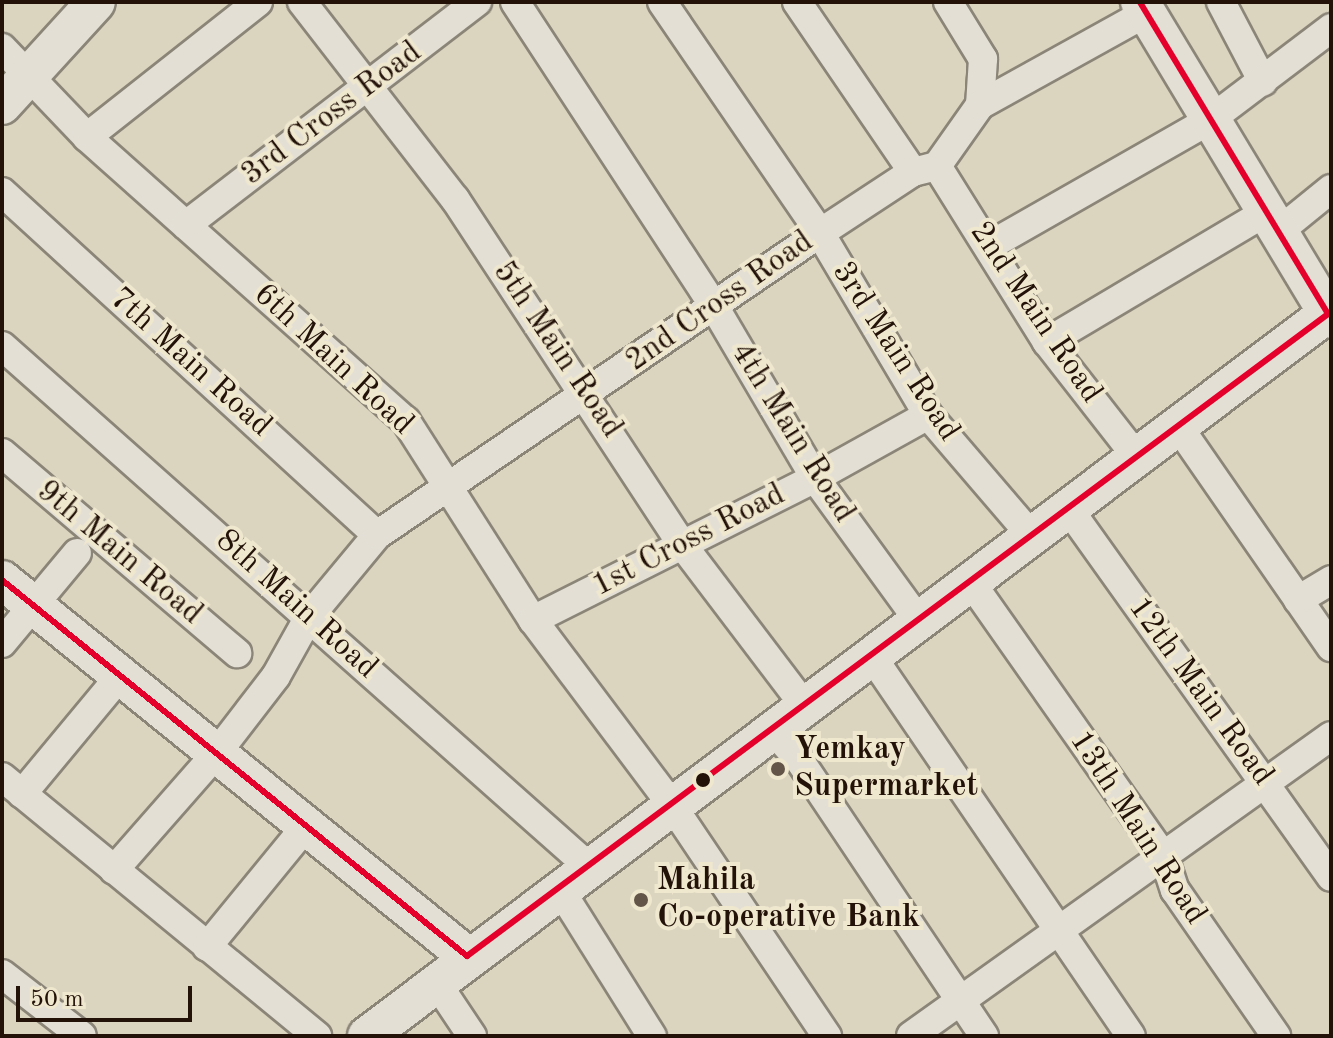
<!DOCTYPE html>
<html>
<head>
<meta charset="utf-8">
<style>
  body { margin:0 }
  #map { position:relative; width:1333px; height:1038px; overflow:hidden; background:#dbd4bf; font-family:"Old Standard TT",serif }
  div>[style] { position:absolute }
  .roads { filter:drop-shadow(2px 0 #8b8578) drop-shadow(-2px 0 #8b8578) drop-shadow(0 2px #8b8578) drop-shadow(0 -2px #8b8578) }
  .street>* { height:28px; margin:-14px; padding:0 14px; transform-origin:14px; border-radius:14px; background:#e3dfd5 }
  .secondary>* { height:38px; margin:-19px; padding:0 19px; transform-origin:19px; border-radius:19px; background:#e3dfd5 }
  .bus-1>* { height:6px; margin:-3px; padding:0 3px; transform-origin:3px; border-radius:3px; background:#e4002b }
  .dots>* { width:22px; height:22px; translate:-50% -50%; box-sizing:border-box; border:4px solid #efe7ce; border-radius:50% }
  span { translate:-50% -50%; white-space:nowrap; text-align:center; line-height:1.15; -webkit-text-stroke:8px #efe7ce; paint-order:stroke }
  .street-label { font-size:32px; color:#231208 }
  .poi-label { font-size:32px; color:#231208; font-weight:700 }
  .left { translate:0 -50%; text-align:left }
  .frame { position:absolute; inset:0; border:4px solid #231208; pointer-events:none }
  .scale { position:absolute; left:16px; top:986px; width:176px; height:36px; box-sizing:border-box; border:4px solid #231208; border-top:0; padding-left:10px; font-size:24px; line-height:28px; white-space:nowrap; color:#231208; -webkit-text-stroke:6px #efe7ce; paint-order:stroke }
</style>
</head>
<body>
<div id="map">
  <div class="roads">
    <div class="street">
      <i style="left:302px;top:2px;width:249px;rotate:52.2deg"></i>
      <i style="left:455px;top:199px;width:412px;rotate:56.7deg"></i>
      <i style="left:681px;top:543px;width:203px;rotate:52.8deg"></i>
      <i style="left:515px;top:2px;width:366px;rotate:56.8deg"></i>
      <i style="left:715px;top:308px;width:197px;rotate:59.5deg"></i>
      <i style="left:815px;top:478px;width:175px;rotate:54deg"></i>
      <i style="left:662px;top:2px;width:280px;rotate:55.6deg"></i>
      <i style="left:820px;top:233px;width:212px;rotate:59.3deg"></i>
      <i style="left:928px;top:415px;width:158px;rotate:49.4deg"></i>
      <i style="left:797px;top:2px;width:206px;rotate:55.7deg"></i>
      <i style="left:948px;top:2px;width:67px;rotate:58.4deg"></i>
      <i style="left:983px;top:59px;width:46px;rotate:93.7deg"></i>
      <i style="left:1221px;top:2px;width:90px;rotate:62.3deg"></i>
      <i style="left:2px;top:48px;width:123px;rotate:46.3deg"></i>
      <i style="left:87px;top:137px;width:427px;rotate:41.7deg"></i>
      <i style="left:406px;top:421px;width:236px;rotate:57.5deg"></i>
      <i style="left:533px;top:620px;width:230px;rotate:53.1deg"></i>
      <i style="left:671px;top:804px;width:280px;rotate:56.1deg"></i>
      <i style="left:87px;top:137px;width:218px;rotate:-38.3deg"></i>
      <i style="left:937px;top:166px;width:208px;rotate:58deg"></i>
      <i style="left:1047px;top:342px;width:146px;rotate:52deg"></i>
      <i style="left:2px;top:192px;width:508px;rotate:42.45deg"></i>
      <i style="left:186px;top:225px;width:367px;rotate:-37.5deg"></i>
      <i style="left:1278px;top:232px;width:68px;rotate:-39.1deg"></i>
      <i style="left:989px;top:246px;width:254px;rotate:-29.7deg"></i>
      <i style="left:1210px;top:120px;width:152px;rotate:-37.2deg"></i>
      <i style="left:1047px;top:342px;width:255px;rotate:-30.7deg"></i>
      <i style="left:2px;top:346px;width:783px;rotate:41.58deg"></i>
      <i style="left:1178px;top:426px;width:269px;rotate:55.3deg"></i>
      <i style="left:2px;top:453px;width:309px;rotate:40.4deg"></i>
      <i style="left:1068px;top:508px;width:453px;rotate:54.5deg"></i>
      <i style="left:970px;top:581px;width:337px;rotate:54.9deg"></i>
      <i style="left:1164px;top:857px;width:35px;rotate:72deg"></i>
      <i style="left:1175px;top:890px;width:178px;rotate:55.3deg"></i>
      <i style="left:1298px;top:600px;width:39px;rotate:-31deg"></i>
      <i style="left:533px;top:620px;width:316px;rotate:-26.7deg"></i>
      <i style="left:815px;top:478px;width:129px;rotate:-29.1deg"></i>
      <i style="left:2px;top:643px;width:117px;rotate:-50.2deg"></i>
      <i style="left:871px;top:655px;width:461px;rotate:55.7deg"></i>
      <i style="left:772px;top:729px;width:43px;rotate:48.8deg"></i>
      <i style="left:800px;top:761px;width:331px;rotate:56.2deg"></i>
      <i style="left:2px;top:777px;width:408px;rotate:39.4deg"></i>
      <i style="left:22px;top:794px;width:153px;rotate:-50.3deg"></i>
      <i style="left:114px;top:870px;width:154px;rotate:-48.7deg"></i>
      <i style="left:216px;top:754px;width:98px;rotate:-52.4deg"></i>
      <i style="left:276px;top:676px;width:68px;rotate:-60.8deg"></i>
      <i style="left:309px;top:617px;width:107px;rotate:-50.3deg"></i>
      <i style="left:377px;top:535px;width:536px;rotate:-34.28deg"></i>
      <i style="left:820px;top:233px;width:111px;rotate:-33.3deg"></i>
      <i style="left:913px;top:172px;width:25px;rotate:-14deg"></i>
      <i style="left:937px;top:166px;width:75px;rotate:-54.8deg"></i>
      <i style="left:980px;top:105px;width:190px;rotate:-29deg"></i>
      <i style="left:559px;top:888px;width:175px;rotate:57.9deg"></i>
      <i style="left:207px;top:947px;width:156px;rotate:-50.7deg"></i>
      <i style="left:2px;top:974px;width:101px;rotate:37.8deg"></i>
      <i style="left:436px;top:982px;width:65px;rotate:56.3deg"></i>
      <i style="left:911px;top:1036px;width:516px;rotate:-35.54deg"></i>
    </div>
    <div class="secondary">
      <i style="left:1140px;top:2px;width:370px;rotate:58.9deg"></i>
      <i style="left:2px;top:105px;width:139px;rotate:-47.6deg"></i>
      <i style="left:2px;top:580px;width:598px;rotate:38.96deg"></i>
      <i style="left:367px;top:1036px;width:1206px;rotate:-36.95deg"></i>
    </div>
  </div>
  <div class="bus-1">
    <i style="left:2px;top:580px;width:598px;rotate:38.96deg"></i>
    <i style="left:467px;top:956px;width:1074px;rotate:-36.71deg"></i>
    <i style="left:1328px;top:314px;width:364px;rotate:-121.1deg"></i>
  </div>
  <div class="dots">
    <i style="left:778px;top:769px;background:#635648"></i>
    <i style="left:703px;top:780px;background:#231208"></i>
    <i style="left:641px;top:900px;background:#635648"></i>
  </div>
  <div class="street-label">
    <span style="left:332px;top:114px;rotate:-37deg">3rd Cross Road</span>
    <span style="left:720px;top:302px;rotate:-35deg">2nd Cross Road</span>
    <span style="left:1035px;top:313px;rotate:56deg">2nd Main Road</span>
    <span style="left:557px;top:350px;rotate:56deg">5th Main Road</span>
    <span style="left:895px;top:352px;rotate:57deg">3rd Main Road</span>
    <span style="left:333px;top:360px;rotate:43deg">6th Main Road</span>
    <span style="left:190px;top:363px;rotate:42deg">7th Main Road</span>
    <span style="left:792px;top:433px;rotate:58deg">4th Main Road</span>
    <span style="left:689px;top:541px;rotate:-27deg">1st Cross Road</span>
    <span style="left:119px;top:553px;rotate:40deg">9th Main Road</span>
    <span style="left:296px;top:605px;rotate:42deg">8th Main Road</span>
    <span style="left:1200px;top:692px;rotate:54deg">12th Main Road</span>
    <span style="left:1137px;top:828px;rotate:57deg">13th Main Road</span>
  </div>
  <div class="poi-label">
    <span class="left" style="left:794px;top:769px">Yemkay<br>Supermarket</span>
    <span class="left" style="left:657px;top:900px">Mahila<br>Co-operative Bank</span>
  </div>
  <div class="frame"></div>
  <div class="scale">50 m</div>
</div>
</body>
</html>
